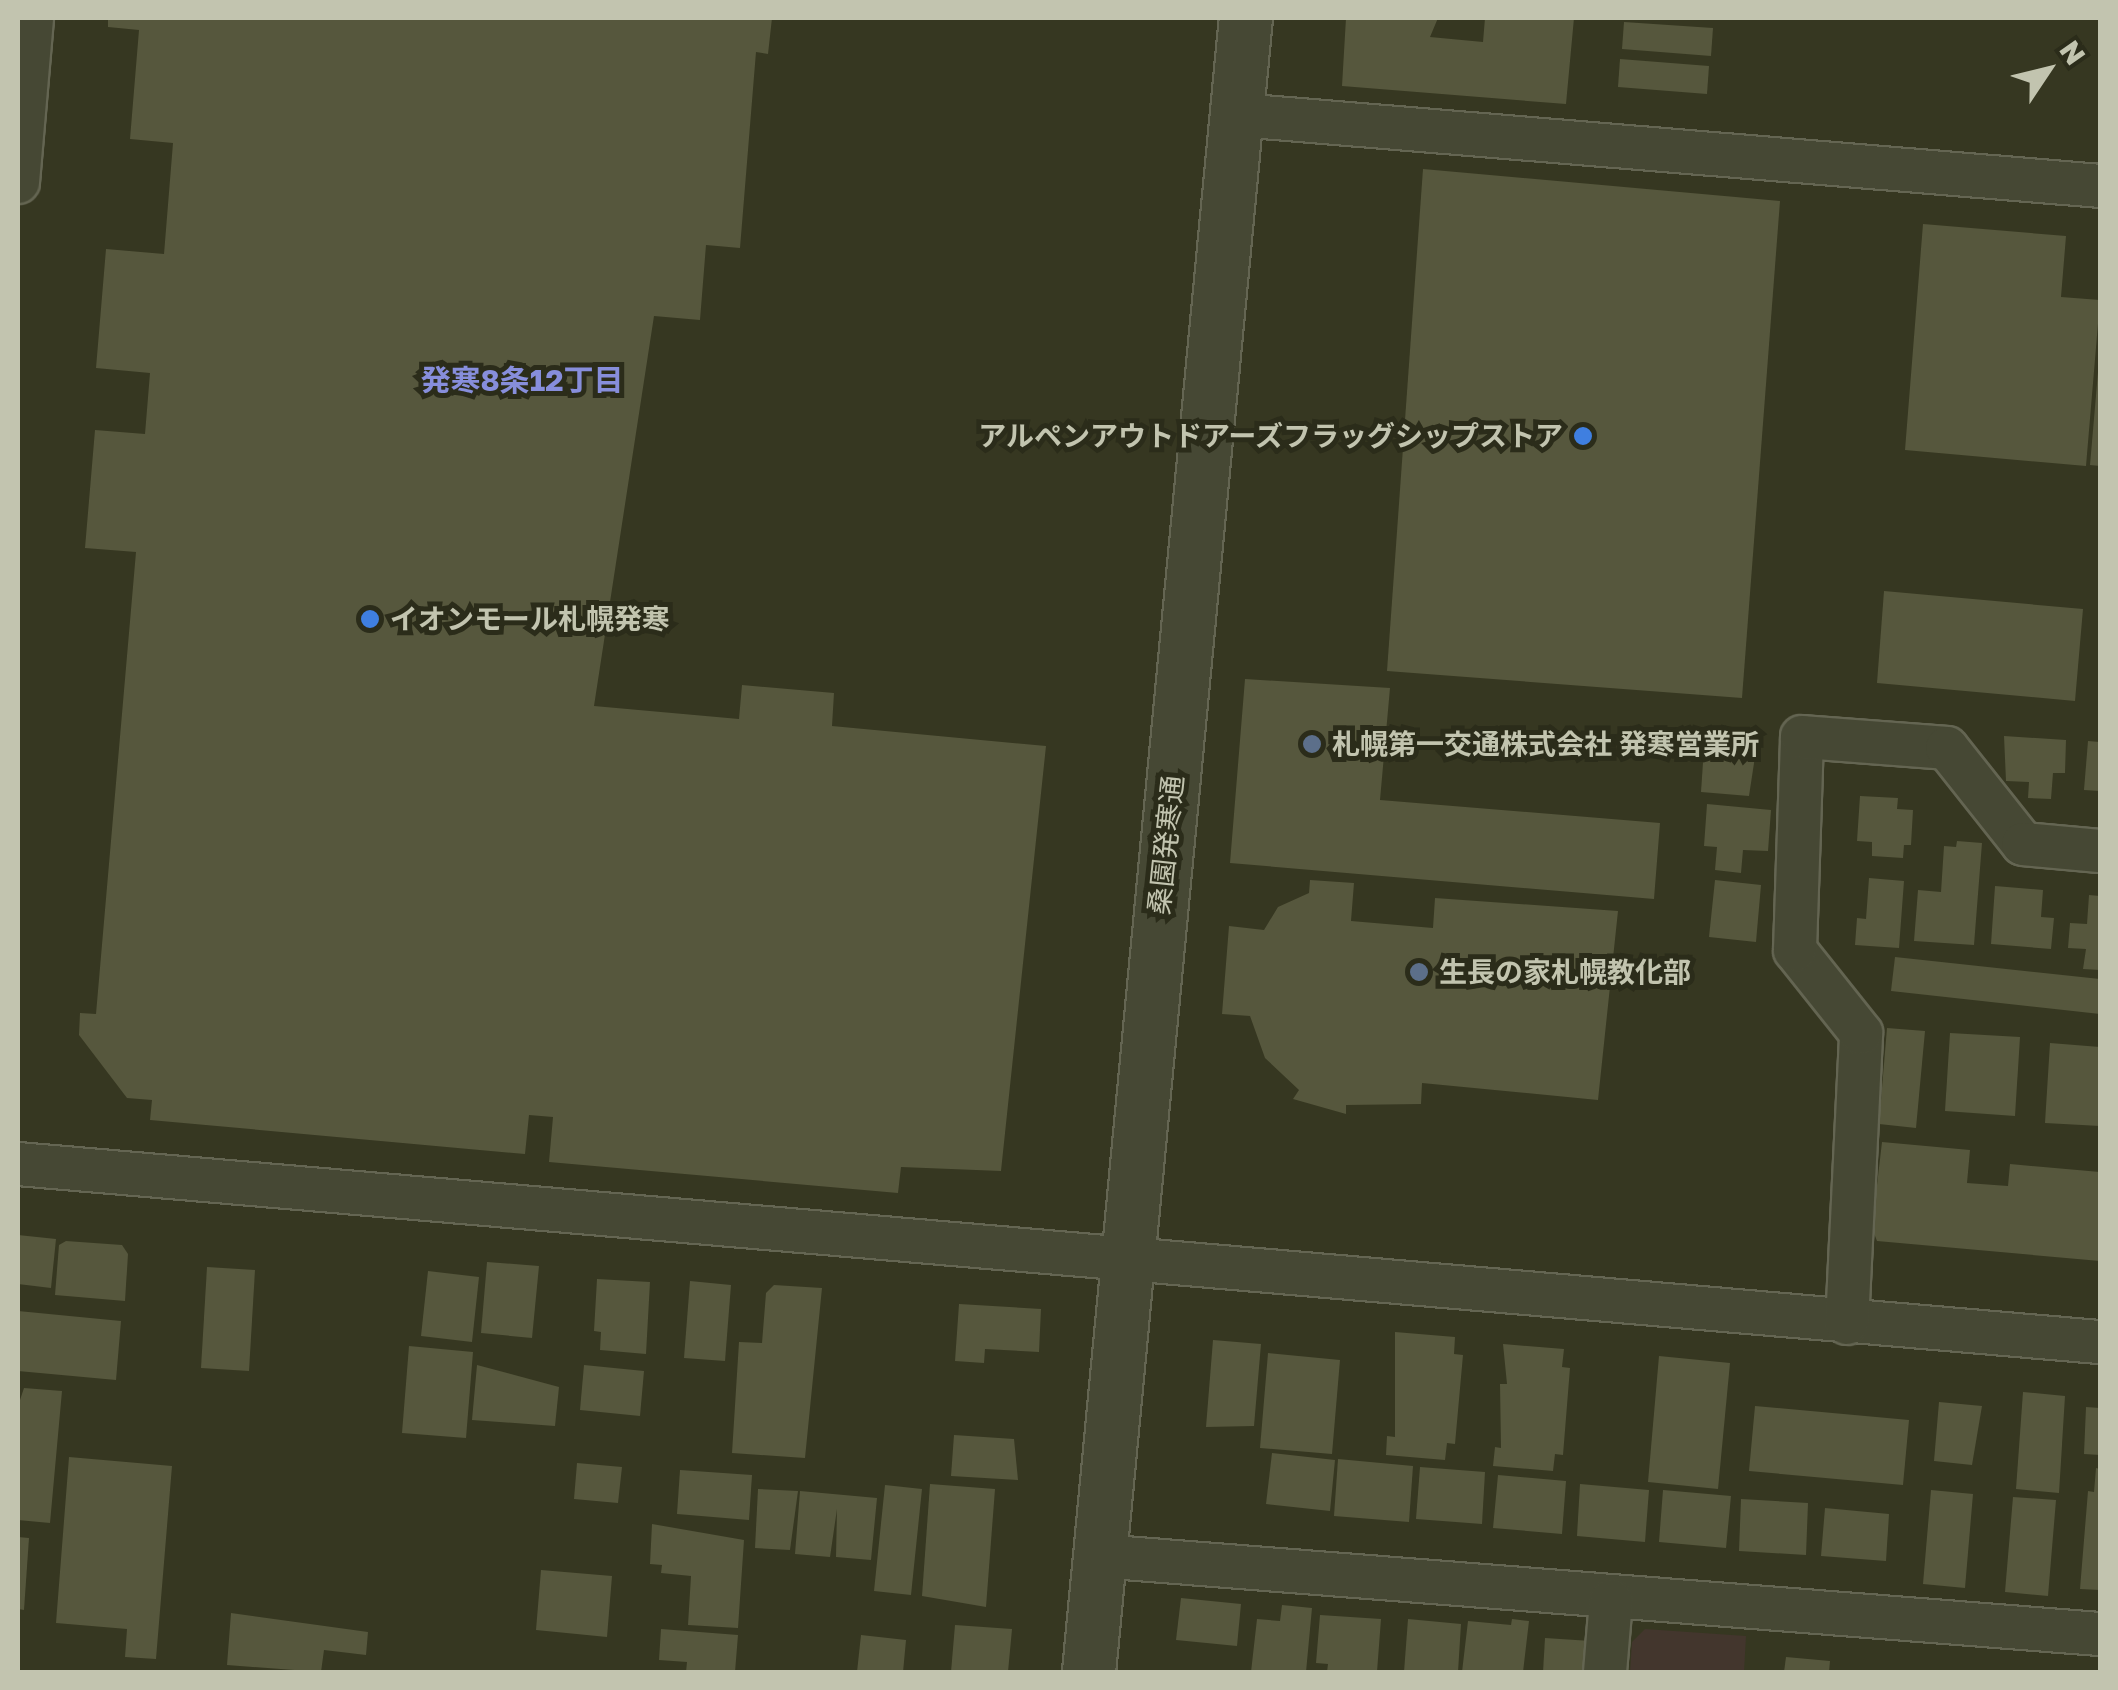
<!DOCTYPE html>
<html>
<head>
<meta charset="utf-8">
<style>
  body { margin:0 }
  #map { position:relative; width:2118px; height:1690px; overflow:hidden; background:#363721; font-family:"Golos Text","Noto Sans JP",sans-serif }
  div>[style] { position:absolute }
  .green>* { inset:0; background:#43362d }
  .building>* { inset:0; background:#56573d }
  .roads { filter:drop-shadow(2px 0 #646552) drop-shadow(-2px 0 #646552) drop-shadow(0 2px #646552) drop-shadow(0 -2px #646552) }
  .minor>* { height:42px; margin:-21px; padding:0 21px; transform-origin:21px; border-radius:21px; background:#464834 }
  .tertiary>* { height:52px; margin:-26px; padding:0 26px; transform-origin:26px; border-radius:26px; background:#464834 }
  .dots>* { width:28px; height:28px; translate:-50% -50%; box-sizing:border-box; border:5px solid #2b2c1a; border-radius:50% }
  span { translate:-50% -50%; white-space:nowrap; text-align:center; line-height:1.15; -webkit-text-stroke:10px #2b2c1a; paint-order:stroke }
  .poi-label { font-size:28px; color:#c2c4af; font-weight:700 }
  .right { translate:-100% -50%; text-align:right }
  .left { translate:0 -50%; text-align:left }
  .street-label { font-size:28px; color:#c2c4af }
  .neighbourhood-label { font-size:30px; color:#878edb; font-weight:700 }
  .frame { position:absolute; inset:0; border:20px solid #c2c4af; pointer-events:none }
  .north { position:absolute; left:1998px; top:20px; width:100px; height:100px; -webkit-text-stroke:8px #2b2c1a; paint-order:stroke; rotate:55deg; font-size:28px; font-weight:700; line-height:40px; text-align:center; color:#c2c4af }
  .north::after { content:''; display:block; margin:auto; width:35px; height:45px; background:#c2c4af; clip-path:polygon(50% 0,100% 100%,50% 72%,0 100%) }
</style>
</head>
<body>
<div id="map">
  <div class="green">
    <i style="clip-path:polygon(1645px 1629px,1746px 1636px,1744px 1672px,1630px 1672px,1632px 1642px)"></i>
  </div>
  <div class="building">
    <i style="clip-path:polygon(108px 18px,772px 18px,768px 54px,756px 52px,740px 248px,706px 245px,700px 320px,654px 316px,594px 706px,739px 719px,742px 685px,834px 693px,832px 726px,1046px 746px,1001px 1171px,901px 1167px,898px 1193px,549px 1162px,553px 1117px,529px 1115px,525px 1154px,150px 1120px,152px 1100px,127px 1098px,79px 1035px,80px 1013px,96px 1014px,136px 552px,85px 548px,95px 430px,145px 434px,150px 373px,96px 368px,106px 249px,164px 254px,173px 143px,130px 139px,139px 30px,108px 27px)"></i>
    <i style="clip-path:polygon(1346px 18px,1438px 18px,1430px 37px,1483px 42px,1485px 18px,1574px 18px,1566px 104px,1342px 86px)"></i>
    <i style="clip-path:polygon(1624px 22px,1713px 28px,1711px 56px,1622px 49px)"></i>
    <i style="clip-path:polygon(1620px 59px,1709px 66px,1707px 94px,1618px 87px)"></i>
    <i style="clip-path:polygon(1423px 169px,1780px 201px,1742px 698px,1387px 671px)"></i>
    <i style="clip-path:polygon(1923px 224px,2066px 236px,2061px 297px,2100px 300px,2086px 466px,1905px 450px)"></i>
    <i style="clip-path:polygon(2098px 372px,2100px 372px,2100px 466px,2090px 465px)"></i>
    <i style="clip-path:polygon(1884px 591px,2083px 609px,2075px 701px,1877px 683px)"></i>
    <i style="clip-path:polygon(1245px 679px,1390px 688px,1380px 800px,1660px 823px,1654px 899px,1230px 863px)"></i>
    <i style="clip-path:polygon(1705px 733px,1758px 737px,1749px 796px,1701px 792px)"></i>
    <i style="clip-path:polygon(2004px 736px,2066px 740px,2065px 773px,2053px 773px,2051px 799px,2028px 798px,2029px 782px,2006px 781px)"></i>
    <i style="clip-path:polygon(2088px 741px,2100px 742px,2100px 791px,2084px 790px)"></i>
    <i style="clip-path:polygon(1860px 796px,1898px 798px,1897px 809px,1913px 810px,1911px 845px,1904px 845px,1903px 858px,1872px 856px,1872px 842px,1857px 841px)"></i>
    <i style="clip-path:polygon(1707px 804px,1771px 810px,1768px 851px,1743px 850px,1741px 873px,1715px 870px,1717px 847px,1704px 846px)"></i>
    <i style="clip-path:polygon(1957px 841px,1982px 843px,1974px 945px,1914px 941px,1918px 890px,1941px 892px,1944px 846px,1956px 847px)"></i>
    <i style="clip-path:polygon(1869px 878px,1904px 881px,1899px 948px,1855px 945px,1857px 918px,1866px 919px)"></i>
    <i style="clip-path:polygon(1310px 880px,1354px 883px,1351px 921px,1433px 928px,1435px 898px,1618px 911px,1598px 1100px,1422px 1083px,1421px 1104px,1346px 1105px,1346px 1114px,1293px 1099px,1299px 1090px,1265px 1058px,1250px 1016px,1222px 1014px,1229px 926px,1264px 930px,1278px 907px,1309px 893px)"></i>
    <i style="clip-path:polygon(1715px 880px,1761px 885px,1756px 942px,1709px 937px)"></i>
    <i style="clip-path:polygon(1995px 886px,2043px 890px,2041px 917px,2054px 918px,2051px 949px,1991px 944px)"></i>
    <i style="clip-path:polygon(2089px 895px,2100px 896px,2100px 970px,2083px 969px,2086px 949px,2068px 948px,2070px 923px,2087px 924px)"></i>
    <i style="clip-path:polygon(1895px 957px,2100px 979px,2100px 1014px,1891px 991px)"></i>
    <i style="clip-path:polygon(1887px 1028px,1925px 1031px,1916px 1128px,1879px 1124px)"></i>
    <i style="clip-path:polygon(1950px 1033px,2020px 1037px,2015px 1116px,1945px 1111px)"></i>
    <i style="clip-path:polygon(2050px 1043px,2100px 1047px,2100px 1126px,2045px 1123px)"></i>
    <i style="clip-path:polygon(1882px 1142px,1970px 1150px,1967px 1183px,2008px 1186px,2010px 1164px,2100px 1172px,2100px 1261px,1877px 1241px,1872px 1228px)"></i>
    <i style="clip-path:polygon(18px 1235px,56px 1239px,51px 1288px,18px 1284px)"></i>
    <i style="clip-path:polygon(66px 1241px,122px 1245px,128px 1254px,125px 1301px,55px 1295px,59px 1245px)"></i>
    <i style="clip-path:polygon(487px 1262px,539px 1266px,532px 1338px,481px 1333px)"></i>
    <i style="clip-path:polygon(207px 1267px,255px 1270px,249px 1371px,201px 1368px)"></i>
    <i style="clip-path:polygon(428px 1271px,479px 1277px,472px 1342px,421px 1336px)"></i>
    <i style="clip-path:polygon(597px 1279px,650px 1282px,646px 1354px,600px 1350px,601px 1332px,594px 1331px)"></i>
    <i style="clip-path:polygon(690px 1281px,731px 1285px,725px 1361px,684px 1358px)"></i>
    <i style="clip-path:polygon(774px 1285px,822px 1288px,805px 1458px,732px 1453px,739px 1342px,762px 1343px,766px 1293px)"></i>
    <i style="clip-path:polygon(959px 1304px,1041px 1309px,1039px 1352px,985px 1349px,984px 1363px,955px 1361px)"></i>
    <i style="clip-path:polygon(18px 1311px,121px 1321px,116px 1380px,18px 1371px)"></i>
    <i style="clip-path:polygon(1395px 1332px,1455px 1337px,1454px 1354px,1463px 1355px,1455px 1444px,1447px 1443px,1445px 1460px,1386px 1455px,1387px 1436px,1395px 1437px)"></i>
    <i style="clip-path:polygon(1213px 1340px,1261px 1344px,1254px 1426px,1206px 1427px)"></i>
    <i style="clip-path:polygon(1503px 1344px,1564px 1349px,1562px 1367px,1570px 1368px,1563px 1455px,1555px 1454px,1553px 1471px,1493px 1466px,1495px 1447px,1501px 1448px,1500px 1384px,1507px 1384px)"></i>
    <i style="clip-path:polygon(409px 1346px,473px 1352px,466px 1438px,402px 1433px)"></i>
    <i style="clip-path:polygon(1268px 1353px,1340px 1360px,1332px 1454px,1260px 1448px)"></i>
    <i style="clip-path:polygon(1659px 1356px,1730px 1363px,1718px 1489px,1648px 1482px)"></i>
    <i style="clip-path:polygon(477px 1365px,559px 1387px,555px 1426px,472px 1420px)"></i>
    <i style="clip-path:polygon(584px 1365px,644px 1371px,640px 1416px,580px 1410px)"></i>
    <i style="clip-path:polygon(24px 1388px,62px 1391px,50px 1523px,18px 1520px,18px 1406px)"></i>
    <i style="clip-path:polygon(2023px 1392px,2065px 1396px,2059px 1493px,2016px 1489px)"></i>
    <i style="clip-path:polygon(1939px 1402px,1982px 1406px,1972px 1465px,1934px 1461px)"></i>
    <i style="clip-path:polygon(1755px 1406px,1909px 1420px,1903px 1485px,1749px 1471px)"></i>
    <i style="clip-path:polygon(2086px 1407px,2100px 1408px,2100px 1455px,2084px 1454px)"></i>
    <i style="clip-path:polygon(954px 1435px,1014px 1439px,1018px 1480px,951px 1476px)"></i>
    <i style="clip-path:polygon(1272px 1453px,1335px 1460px,1330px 1511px,1266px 1504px)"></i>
    <i style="clip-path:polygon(69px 1457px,172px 1466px,156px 1659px,125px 1657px,127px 1629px,56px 1623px)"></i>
    <i style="clip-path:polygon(1338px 1459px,1413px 1466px,1409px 1522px,1334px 1516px)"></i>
    <i style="clip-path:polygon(577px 1463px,622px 1467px,618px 1503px,574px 1499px)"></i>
    <i style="clip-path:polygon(1420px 1467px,1485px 1472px,1482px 1524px,1416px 1519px)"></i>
    <i style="clip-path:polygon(2096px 1468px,2100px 1469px,2100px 1590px,2080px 1589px,2088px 1491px,2094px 1492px)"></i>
    <i style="clip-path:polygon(680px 1470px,752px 1475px,749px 1520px,677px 1514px)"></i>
    <i style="clip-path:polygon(1498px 1475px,1566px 1481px,1562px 1534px,1493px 1528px)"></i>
    <i style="clip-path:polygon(930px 1484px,995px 1489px,986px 1607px,922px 1596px)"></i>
    <i style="clip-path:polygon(1580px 1484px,1649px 1490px,1645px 1542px,1577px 1536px)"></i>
    <i style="clip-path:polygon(885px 1485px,922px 1489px,911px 1595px,874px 1591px)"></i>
    <i style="clip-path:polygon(758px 1489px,798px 1491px,790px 1550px,755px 1548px)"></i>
    <i style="clip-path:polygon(1663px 1490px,1731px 1496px,1726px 1548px,1659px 1542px)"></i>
    <i style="clip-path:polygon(1931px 1490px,1973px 1494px,1965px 1588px,1923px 1584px)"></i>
    <i style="clip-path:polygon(800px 1491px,877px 1498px,871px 1560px,836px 1557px,837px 1509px,830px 1557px,795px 1554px)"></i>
    <i style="clip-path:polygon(2013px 1497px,2056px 1500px,2048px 1596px,2005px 1592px)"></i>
    <i style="clip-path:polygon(1741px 1499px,1808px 1503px,1806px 1555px,1739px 1551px)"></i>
    <i style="clip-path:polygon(1825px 1508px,1889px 1514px,1886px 1561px,1821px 1556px)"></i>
    <i style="clip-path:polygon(652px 1524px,744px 1540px,738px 1628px,688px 1625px,691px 1576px,661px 1573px,662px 1565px,650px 1564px)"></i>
    <i style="clip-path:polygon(18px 1537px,29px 1538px,24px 1610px,18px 1609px)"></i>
    <i style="clip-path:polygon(541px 1570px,612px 1576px,607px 1637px,536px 1630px)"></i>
    <i style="clip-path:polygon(1181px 1598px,1241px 1604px,1237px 1646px,1176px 1640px)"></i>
    <i style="clip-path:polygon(1282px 1605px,1312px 1608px,1306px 1672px,1251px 1672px,1257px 1619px,1280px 1621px)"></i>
    <i style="clip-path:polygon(231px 1613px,368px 1632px,366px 1655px,324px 1650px,321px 1672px,227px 1665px)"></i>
    <i style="clip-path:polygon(1320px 1615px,1381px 1619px,1377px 1672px,1327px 1672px,1328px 1664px,1316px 1663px)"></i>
    <i style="clip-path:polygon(1408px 1619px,1461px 1624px,1458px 1672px,1404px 1672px)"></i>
    <i style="clip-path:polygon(1512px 1619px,1529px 1621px,1523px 1672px,1462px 1672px,1468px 1621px,1511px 1625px)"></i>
    <i style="clip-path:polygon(955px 1625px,1012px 1629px,1008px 1672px,951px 1672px)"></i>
    <i style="clip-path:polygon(661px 1629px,738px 1635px,735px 1672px,686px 1672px,687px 1662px,659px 1660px)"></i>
    <i style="clip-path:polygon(861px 1635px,906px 1640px,903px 1672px,857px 1672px)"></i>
    <i style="clip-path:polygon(1545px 1638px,1591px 1641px,1589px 1672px,1543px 1672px)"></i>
    <i style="clip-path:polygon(1786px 1657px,1830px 1661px,1829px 1672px,1784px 1672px)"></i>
  </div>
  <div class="roads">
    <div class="minor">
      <i style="left:1239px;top:115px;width:864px;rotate:4.71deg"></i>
      <i style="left:18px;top:182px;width:165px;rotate:-85.1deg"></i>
      <i style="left:18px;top:1164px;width:2090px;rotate:4.89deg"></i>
      <i style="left:1847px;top:1323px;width:290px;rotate:-87.2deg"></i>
      <i style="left:1861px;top:1033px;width:106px;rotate:-128.5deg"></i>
      <i style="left:1795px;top:950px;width:213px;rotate:-88.1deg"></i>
      <i style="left:1802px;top:737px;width:145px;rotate:4.3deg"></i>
      <i style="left:1947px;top:748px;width:122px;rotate:51.6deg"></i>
      <i style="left:2023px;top:844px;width:77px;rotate:5.2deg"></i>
      <i style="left:1099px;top:1556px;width:1004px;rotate:4.46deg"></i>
      <i style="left:1605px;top:1672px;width:72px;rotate:-85.2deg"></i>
    </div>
    <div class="tertiary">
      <i style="left:1089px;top:1672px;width:1661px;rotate:-84.58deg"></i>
    </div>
  </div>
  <div class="dots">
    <i style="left:1583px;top:436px;background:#3f7fe0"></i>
    <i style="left:370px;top:619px;background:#3f7fe0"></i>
    <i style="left:1312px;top:744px;background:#5c6f8a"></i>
    <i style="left:1419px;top:972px;background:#5c6f8a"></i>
  </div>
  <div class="poi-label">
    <span class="right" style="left:1563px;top:436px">アルペンアウトドアーズフラッグシップストア</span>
    <span class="left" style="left:390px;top:619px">イオンモール札幌発寒</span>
    <span class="left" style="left:1332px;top:744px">札幌第一交通株式会社 発寒営業所</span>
    <span class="left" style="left:1439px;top:972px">生長の家札幌教化部</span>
  </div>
  <div class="street-label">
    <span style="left:1166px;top:845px;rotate:-84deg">桑園発寒通</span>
  </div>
  <div class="neighbourhood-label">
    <span style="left:522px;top:380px">発寒8条12丁目</span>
  </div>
  <div class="frame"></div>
  <div class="north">N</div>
</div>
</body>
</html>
